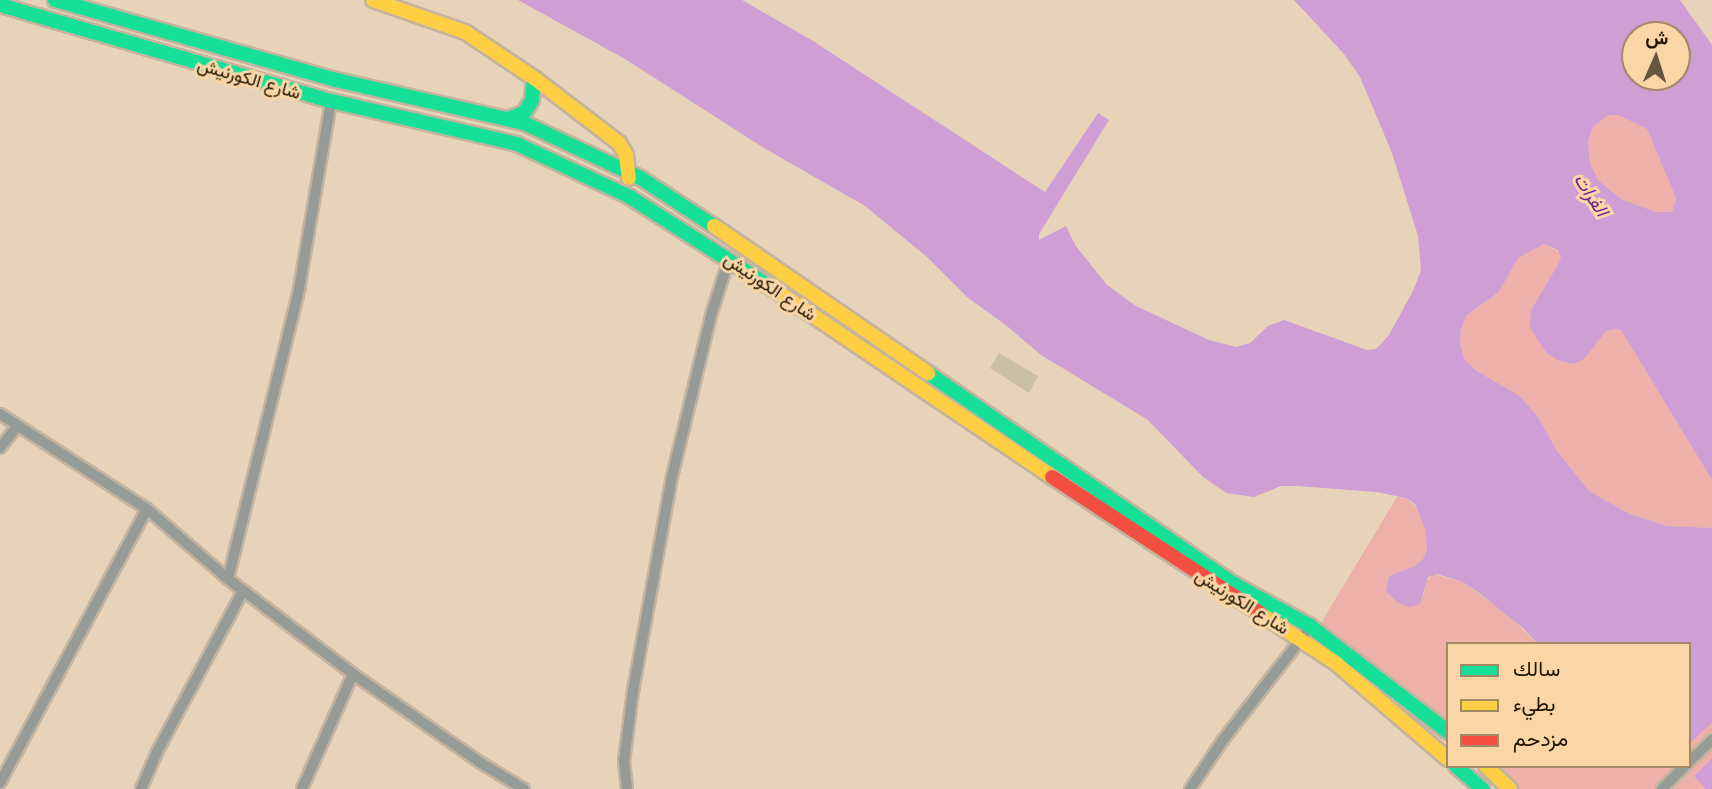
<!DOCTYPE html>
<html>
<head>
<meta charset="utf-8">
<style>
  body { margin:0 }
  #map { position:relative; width:1712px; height:789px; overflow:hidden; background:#e7d3b9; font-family:Quicksand,Vazirmatn,sans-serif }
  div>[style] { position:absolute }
  .green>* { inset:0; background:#eeb0aa }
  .water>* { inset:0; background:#ce9ed4 }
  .building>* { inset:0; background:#cbbfa8 }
  .roads { filter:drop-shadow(2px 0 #c4b39f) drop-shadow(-2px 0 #c4b39f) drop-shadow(0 2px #c4b39f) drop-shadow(0 -2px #c4b39f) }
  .street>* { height:10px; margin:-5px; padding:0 5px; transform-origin:5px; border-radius:5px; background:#959b97 }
  .fast>* { height:14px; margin:-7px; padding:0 7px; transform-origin:7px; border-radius:7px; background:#16e098 }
  .slow>* { height:14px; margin:-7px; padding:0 7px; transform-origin:7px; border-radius:7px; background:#ffcf43 }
  .jam>* { height:14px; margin:-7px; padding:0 7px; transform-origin:7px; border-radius:7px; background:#f24e42 }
  span { translate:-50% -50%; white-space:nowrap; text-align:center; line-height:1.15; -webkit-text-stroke:6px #fad6a6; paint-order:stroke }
  .street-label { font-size:18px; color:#1f1302 }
  .water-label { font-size:19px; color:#6e258d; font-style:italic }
  .legend { position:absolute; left:1446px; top:642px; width:245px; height:126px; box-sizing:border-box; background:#fad6a6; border:2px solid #a28864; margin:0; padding:9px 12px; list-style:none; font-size:21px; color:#1f1302 }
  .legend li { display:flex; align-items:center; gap:14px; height:35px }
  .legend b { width:35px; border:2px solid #a28864 }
  .north { position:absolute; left:1621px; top:21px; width:70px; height:70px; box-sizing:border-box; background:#fad6a6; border:2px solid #a28864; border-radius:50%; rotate:3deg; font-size:19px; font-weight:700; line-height:28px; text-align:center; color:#1f1302 }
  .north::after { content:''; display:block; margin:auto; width:24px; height:32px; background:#655642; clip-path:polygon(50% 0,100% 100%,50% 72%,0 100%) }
</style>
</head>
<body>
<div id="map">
  <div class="green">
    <i style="clip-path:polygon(1608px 115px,1618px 115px,1647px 129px,1676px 198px,1672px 212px,1656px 212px,1621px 199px,1599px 181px,1590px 165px,1588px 142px,1593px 127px)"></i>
    <i style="clip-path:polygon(1544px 244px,1558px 251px,1561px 259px,1531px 310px,1605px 332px,1614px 329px,1621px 330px,1712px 480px,1712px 528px,1667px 526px,1630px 514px,1589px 491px,1557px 451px,1538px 417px,1520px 396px,1475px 370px,1464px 358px,1460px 343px,1461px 329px,1467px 315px,1499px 292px,1518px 258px)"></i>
    <i style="clip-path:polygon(1397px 497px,1406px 498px,1419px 510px,1425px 528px,1427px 549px,1423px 559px,1415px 566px,1389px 576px,1387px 591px,1408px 607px,1424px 594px,1425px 584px,1433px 574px,1463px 582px,1510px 617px,1538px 644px,1448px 644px,1448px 732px,1321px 623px)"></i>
    <i style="clip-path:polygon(1712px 723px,1712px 758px,1694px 776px,1705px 789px,1513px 789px,1487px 766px,1689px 766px,1689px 744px)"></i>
  </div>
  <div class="water">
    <i style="clip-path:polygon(evenodd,518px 0,742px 0,813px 41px,1045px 192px,1098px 113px,1109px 120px,1039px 234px,1039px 240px,1066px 226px,1075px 245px,1107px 285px,1136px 306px,1209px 340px,1236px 347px,1250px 343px,1268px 326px,1284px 320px,1367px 350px,1376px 349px,1389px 335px,1414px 289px,1421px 270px,1418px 236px,1392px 153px,1360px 77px,1344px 54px,1294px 0,1680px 0,1712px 45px,1712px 480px,1621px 330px,1614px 329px,1605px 332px,1584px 359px,1574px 364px,1557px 360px,1546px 352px,1530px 328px,1531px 310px,1561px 259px,1558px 250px,1544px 244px,1518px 258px,1499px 292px,1467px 315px,1461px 329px,1460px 343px,1464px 358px,1475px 370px,1520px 396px,1538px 417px,1557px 451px,1589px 491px,1630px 514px,1667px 526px,1712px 528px,1712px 723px,1689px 744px,1689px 644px,1538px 644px,1523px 628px,1479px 593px,1463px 582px,1437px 574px,1428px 577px,1420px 604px,1408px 607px,1397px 602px,1386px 591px,1389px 576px,1415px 566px,1423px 559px,1427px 549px,1425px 528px,1415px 504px,1406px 498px,1376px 492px,1297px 486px,1281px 486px,1254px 497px,1226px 493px,1203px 477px,1148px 420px,1041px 355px,1007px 326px,967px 297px,927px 257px,865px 206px,764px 148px,625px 59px,518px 0,1635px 35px,1677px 35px,1677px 77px,1635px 77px,1635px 35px,518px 0,1608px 115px,1618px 115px,1647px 129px,1676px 198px,1672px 212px,1656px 212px,1621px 199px,1599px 181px,1590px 164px,1588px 142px,1593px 127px,1608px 115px)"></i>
    <i style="clip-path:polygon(1712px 758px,1712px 789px,1705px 789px,1694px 776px)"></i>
  </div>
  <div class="building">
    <i style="clip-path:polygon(999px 353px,1038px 376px,1029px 393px,990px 368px)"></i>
  </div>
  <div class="roads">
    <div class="street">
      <i style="left:0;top:414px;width:175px;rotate:32.9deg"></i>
      <i style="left:147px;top:509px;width:107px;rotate:40.8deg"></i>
      <i style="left:228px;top:579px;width:157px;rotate:37.2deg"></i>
      <i style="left:353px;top:674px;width:156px;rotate:34.8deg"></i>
      <i style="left:481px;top:763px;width:50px;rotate:31.2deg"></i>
      <i style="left:0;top:448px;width:28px;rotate:-52deg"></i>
      <i style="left:228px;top:579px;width:299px;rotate:-76.2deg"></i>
      <i style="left:299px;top:289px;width:191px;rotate:-80.3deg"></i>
      <i style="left:1689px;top:762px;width:32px;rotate:-44deg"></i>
      <i style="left:0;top:783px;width:311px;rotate:-61.8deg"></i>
      <i style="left:141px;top:789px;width:40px;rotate:-66.6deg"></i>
      <i style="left:157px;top:752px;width:183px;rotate:-61.9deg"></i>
      <i style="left:302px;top:789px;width:126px;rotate:-66.1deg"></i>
      <i style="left:627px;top:789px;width:28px;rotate:-96deg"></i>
      <i style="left:624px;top:761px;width:71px;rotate:-82.7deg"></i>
      <i style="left:633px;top:691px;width:213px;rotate:-79.7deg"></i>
      <i style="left:671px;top:481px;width:174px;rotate:-76.4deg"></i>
      <i style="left:712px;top:312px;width:56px;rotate:-72.2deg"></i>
      <i style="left:1190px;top:789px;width:59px;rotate:-56deg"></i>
      <i style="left:1223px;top:740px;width:134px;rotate:-52.3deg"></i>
      <i style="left:1662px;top:789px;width:33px;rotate:-45deg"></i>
    </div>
    <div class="fast">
      <i style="left:55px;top:0;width:292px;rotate:15.9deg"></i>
      <i style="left:336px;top:80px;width:193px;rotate:12.9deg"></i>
      <i style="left:524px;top:123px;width:127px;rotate:25.2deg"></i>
      <i style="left:639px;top:177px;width:90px;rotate:33.2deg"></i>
      <i style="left:0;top:5px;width:345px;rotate:16.2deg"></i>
      <i style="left:331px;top:101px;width:191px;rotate:13deg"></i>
      <i style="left:517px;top:144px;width:125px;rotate:25.1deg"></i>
      <i style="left:630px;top:197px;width:179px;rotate:32.7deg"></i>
      <i style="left:508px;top:119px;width:17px;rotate:-21deg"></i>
      <i style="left:524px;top:113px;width:15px;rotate:-58deg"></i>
      <i style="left:532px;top:100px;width:22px;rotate:-85deg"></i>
      <i style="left:928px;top:373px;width:372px;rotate:34.6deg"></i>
      <i style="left:1234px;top:584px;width:87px;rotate:28.9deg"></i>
      <i style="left:1310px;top:626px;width:174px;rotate:37.5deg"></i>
      <i style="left:1456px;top:766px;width:35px;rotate:41deg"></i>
    </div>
    <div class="slow">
      <i style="left:373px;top:0;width:97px;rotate:19.2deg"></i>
      <i style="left:465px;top:32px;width:83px;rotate:33.7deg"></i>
      <i style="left:534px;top:78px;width:107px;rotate:37.4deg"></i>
      <i style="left:619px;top:143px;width:14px;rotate:60deg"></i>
      <i style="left:626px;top:155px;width:23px;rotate:83deg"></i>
      <i style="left:714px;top:226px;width:260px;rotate:34.5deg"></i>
      <i style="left:781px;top:294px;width:327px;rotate:34deg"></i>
      <i style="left:1261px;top:614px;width:91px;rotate:33.3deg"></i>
      <i style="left:1337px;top:664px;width:146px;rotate:40.6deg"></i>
      <i style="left:1486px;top:766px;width:33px;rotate:44deg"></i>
    </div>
    <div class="jam">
      <i style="left:1052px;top:477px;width:250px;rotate:33.2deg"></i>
    </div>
  </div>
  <div class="street-label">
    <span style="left:249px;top:79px;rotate:16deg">شارع الكورنيش</span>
    <span style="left:770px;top:287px;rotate:34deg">شارع الكورنيش</span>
    <span style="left:1242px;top:602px;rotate:32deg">شارع الكورنيش</span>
  </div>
  <div class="water-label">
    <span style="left:1591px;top:195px;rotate:57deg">الفرات</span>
  </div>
  <ul class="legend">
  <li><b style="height:9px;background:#16e098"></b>سالك</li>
  <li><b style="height:9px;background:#ffcf43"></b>بطيء</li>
  <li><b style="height:9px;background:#f24e42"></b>مزدحم</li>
  </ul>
  <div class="north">ش</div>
</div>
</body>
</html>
